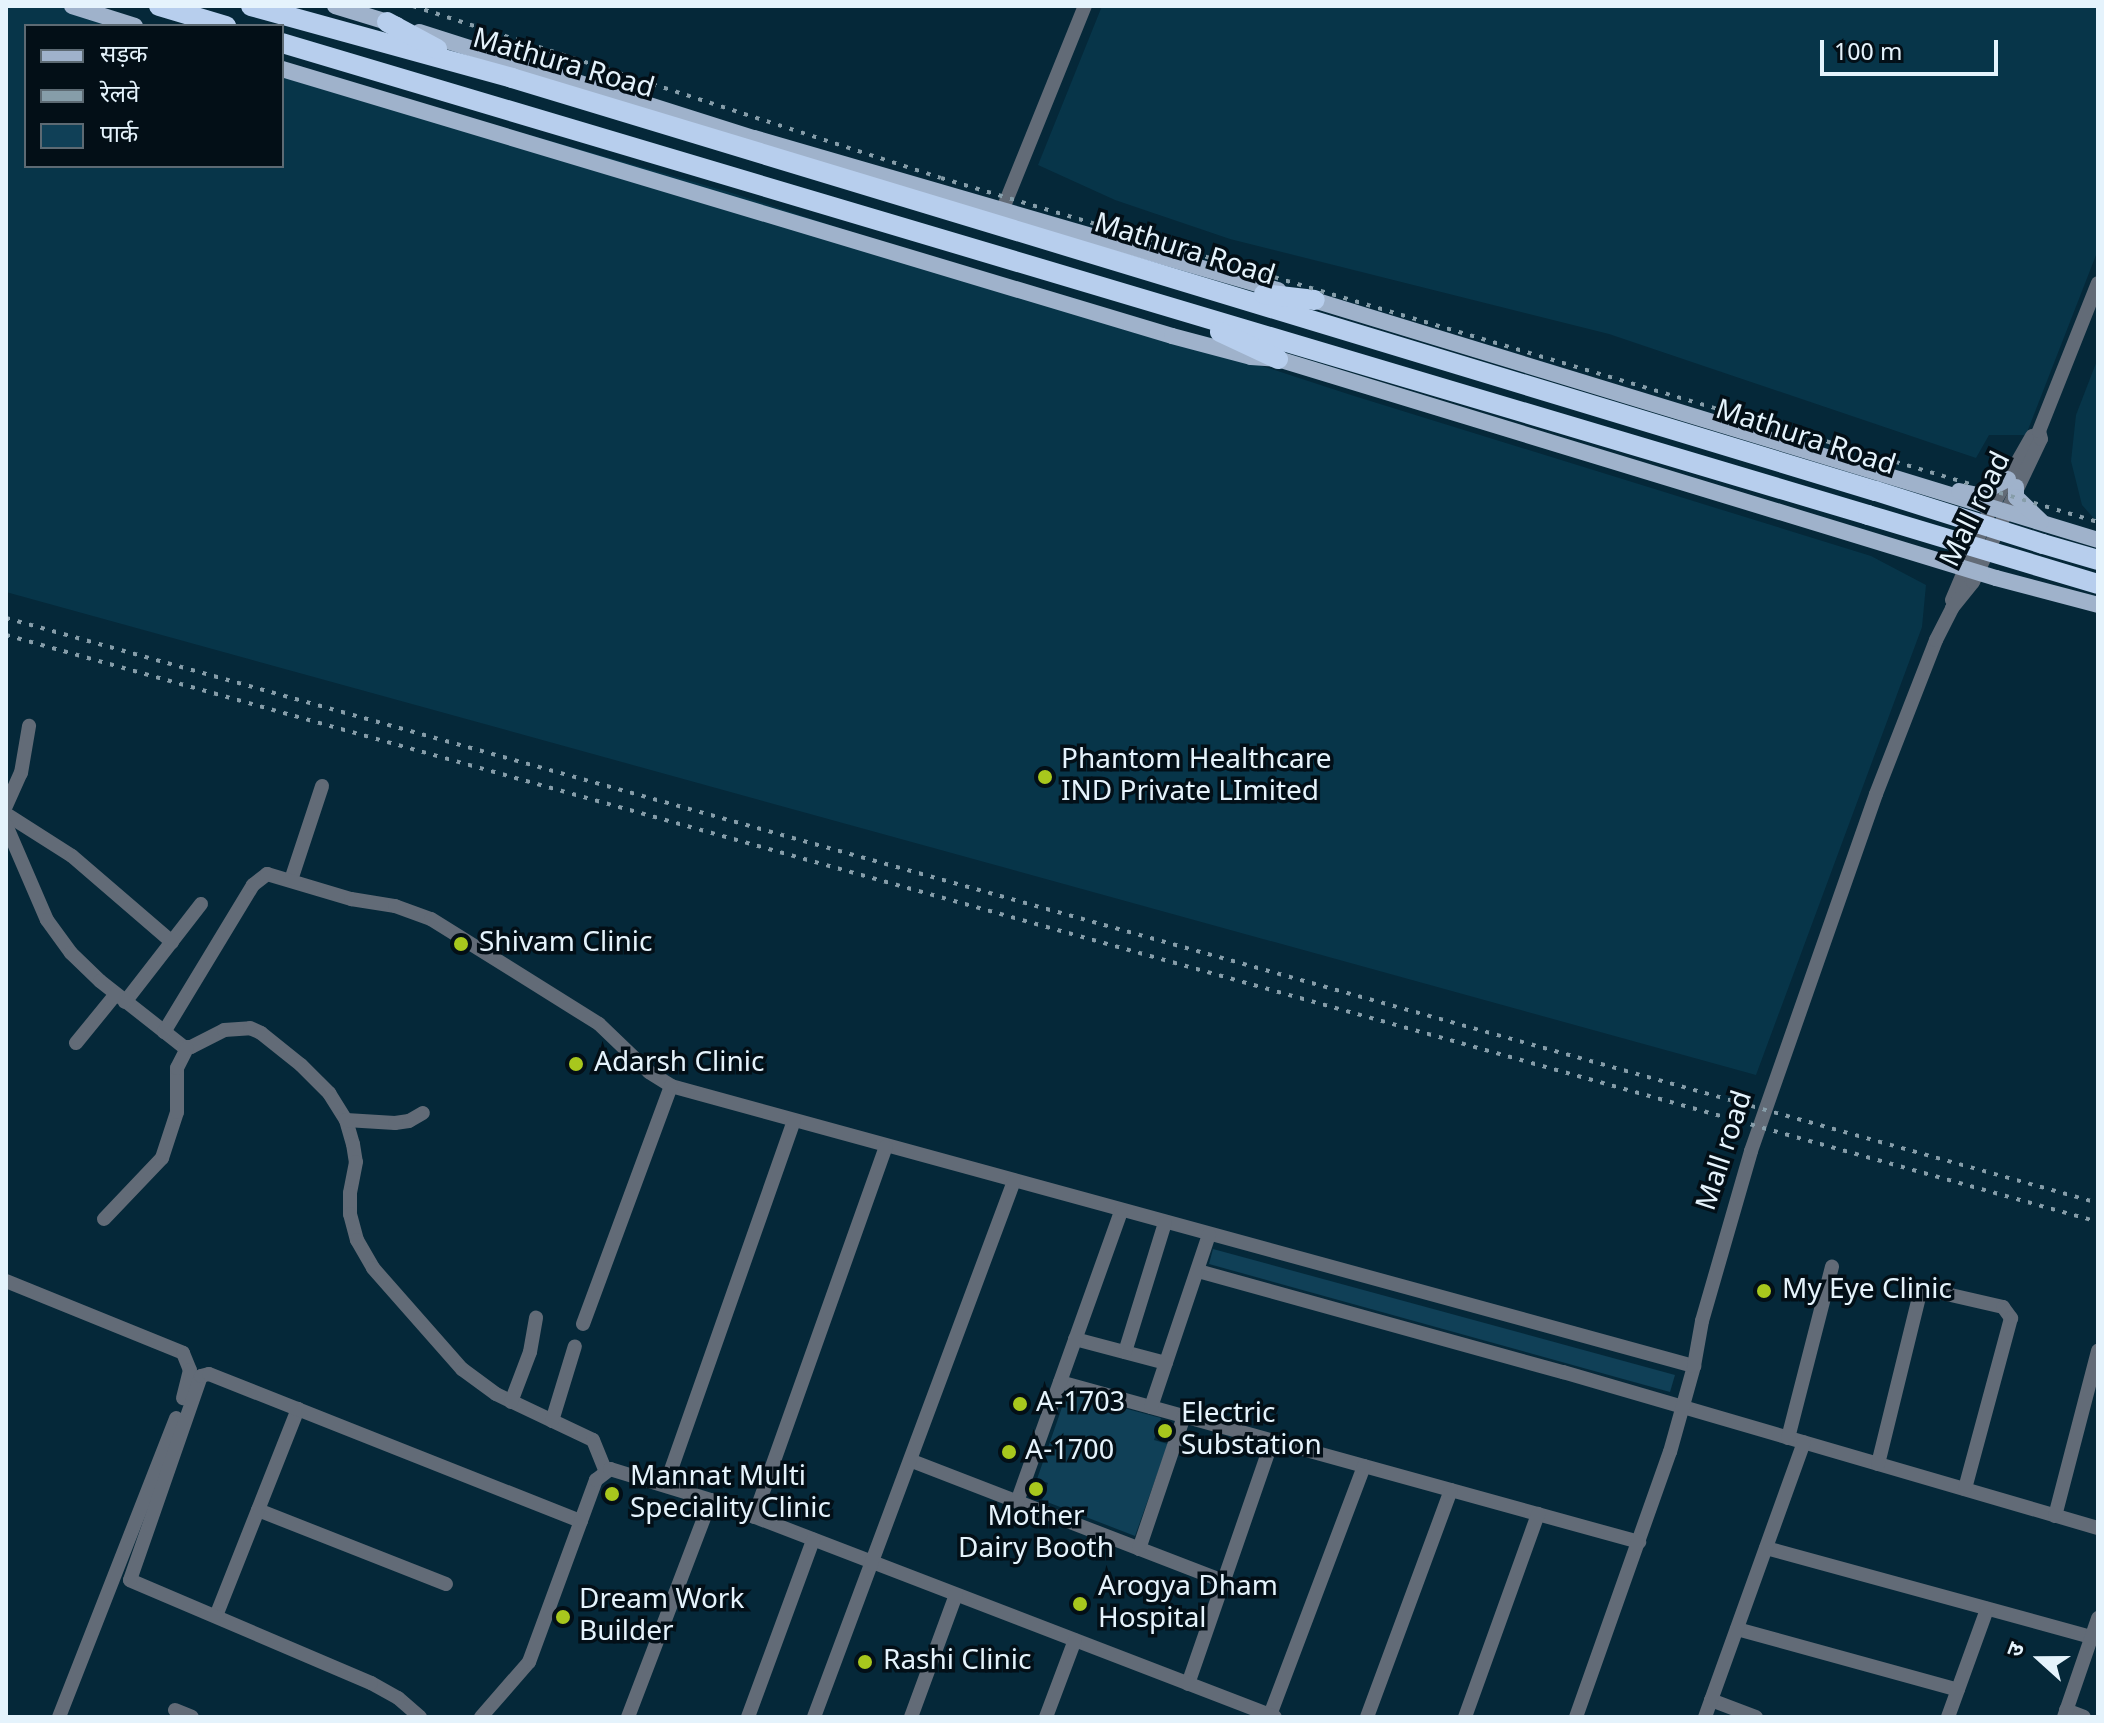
<!DOCTYPE html>
<html>
<head>
<meta charset="utf-8">
<style>
  body { margin:0 }
  #map { position:relative; width:2104px; height:1723px; overflow:hidden; background:#052839; font-family:Georgia,"Noto Sans Devanagari",serif }
  div>[style] { position:absolute }
  .built>* { inset:0; background:#073549 }
  .green>* { inset:0; background:#104057 }
  .minor>* { height:14px; margin:-7px; padding:0 7px; transform-origin:7px; border-radius:7px; background:#626b77 }
  .major>* { height:16px; margin:-8px; padding:0 8px; transform-origin:8px; border-radius:8px; background:#9fb2cb }
  .highway>* { height:20px; margin:-10px; padding:0 10px; transform-origin:10px; border-radius:10px; background:#b7ceed }
  .rail>* { height:4px; margin-top:-2px; transform-origin:0; background:repeating-linear-gradient(90deg,#869da9 0 4px,transparent 0 12px) }
  .highway-bridge>* { height:20px; margin:-10px; padding:0 10px; transform-origin:10px; border-radius:10px; background:#b7ceed }
  .dots>* { width:22px; height:22px; translate:-50% -50%; box-sizing:border-box; border:4px solid #030f17; border-radius:50% }
  span { translate:-50% -50%; white-space:nowrap; text-align:center; line-height:1.15; -webkit-text-stroke:7px #030f17; paint-order:stroke }
  .street-label { font-size:28px; color:#e5f3fc }
  .poi-label { font-size:28px; color:#e5f3fc }
  .left { translate:0 -50%; text-align:left }
  .frame { position:absolute; inset:0; border:8px solid #e5f3fc; pointer-events:none }
  .legend { position:absolute; left:24px; top:24px; width:260px; height:144px; box-sizing:border-box; background:#030f17; border:2px solid #5d6a73; margin:0; padding:10px 14px; list-style:none; font-size:24px; color:#e5f3fc }
  .legend li { display:flex; align-items:center; gap:16px; height:40px }
  .legend b { width:40px; border:2px solid #5d6a73 }
  .north { position:absolute; left:2000px; top:1619px; width:80px; height:80px; -webkit-text-stroke:6px #030f17; paint-order:stroke; rotate:291deg; font-size:22px; font-weight:700; line-height:32px; text-align:center; color:#e5f3fc }
  .north::after { content:''; display:block; margin:auto; width:28px; height:36px; background:#e5f3fc; clip-path:polygon(50% 0,100% 100%,50% 72%,0 100%) }
  .scale { position:absolute; left:1820px; top:40px; width:178px; height:36px; box-sizing:border-box; border:4px solid #e5f3fc; border-top:0; padding-left:10px; font-size:24px; line-height:28px; white-space:nowrap; color:#e5f3fc; -webkit-text-stroke:6px #030f17; paint-order:stroke }
</style>
</head>
<body>
<div id="map">
  <div class="built">
    <i style="clip-path:polygon(6px 6px,51px 6px,107px 13px,151px 26px,26px 26px,26px 166px,282px 166px,282px 64px,732px 193px,1351px 395px,1871px 556px,1926px 585px,1922px 627px,1756px 1075px,6px 592px)"></i>
    <i style="clip-path:polygon(1102px 6px,2098px 6px,2098px 250px,2026px 435px,1989px 435px,1976px 458px,1609px 334px,1230px 239px,1115px 200px,1038px 165px)"></i>
    <i style="clip-path:polygon(2098px 358px,2098px 523px,2082px 505px,2071px 461px,2076px 415px)"></i>
  </div>
  <div class="green">
    <i style="clip-path:polygon(1213px 1249px,1675px 1375px,1670px 1392px,1209px 1264px)"></i>
    <i style="clip-path:polygon(1067px 1393px,1161px 1418px,1154px 1440px,1168px 1444px,1135px 1536px,1042px 1500px,1048px 1483px,1037px 1479px)"></i>
  </div>
  <div class="minor">
    <i style="left:1002px;top:211px;width:221px;rotate:-68deg"></i>
    <i style="left:1952px;top:600px;width:98px;rotate:-67.1deg"></i>
    <i style="left:1990px;top:510px;width:85px;rotate:-60.4deg"></i>
    <i style="left:6px;top:806px;width:36px;rotate:-66deg"></i>
    <i style="left:21px;top:773px;width:48px;rotate:-80.3deg"></i>
    <i style="left:6px;top:814px;width:78px;rotate:32.5deg"></i>
    <i style="left:72px;top:856px;width:132px;rotate:40.7deg"></i>
    <i style="left:6px;top:825px;width:103px;rotate:66.7deg"></i>
    <i style="left:47px;top:920px;width:41px;rotate:54deg"></i>
    <i style="left:71px;top:953px;width:40px;rotate:44deg"></i>
    <i style="left:100px;top:981px;width:107px;rotate:38.2deg"></i>
    <i style="left:184px;top:1047px;width:7px"></i>
    <i style="left:191px;top:1047px;width:37px;rotate:-27deg"></i>
    <i style="left:224px;top:1030px;width:26px;rotate:-4deg"></i>
    <i style="left:250px;top:1028px;width:12px;rotate:24deg"></i>
    <i style="left:261px;top:1033px;width:51px;rotate:38.7deg"></i>
    <i style="left:301px;top:1065px;width:40px;rotate:45deg"></i>
    <i style="left:329px;top:1093px;width:32px;rotate:58deg"></i>
    <i style="left:346px;top:1120px;width:25px;rotate:74deg"></i>
    <i style="left:353px;top:1144px;width:18px;rotate:81deg"></i>
    <i style="left:356px;top:1162px;width:32px;rotate:101deg"></i>
    <i style="left:350px;top:1193px;width:21px;rotate:90deg"></i>
    <i style="left:350px;top:1214px;width:27px;rotate:75deg"></i>
    <i style="left:357px;top:1240px;width:32px;rotate:60deg"></i>
    <i style="left:373px;top:1268px;width:135px;rotate:48.6deg"></i>
    <i style="left:462px;top:1369px;width:42px;rotate:36.3deg"></i>
    <i style="left:496px;top:1394px;width:107px;rotate:25.4deg"></i>
    <i style="left:593px;top:1440px;width:32px;rotate:68deg"></i>
    <i style="left:291px;top:880px;width:99px;rotate:-71.7deg"></i>
    <i style="left:125px;top:1002px;width:124px;rotate:-52.2deg"></i>
    <i style="left:164px;top:1032px;width:172px;rotate:-58.8deg"></i>
    <i style="left:253px;top:885px;width:18px;rotate:-38deg"></i>
    <i style="left:267px;top:874px;width:88px;rotate:16.6deg"></i>
    <i style="left:351px;top:899px;width:45px;rotate:9deg"></i>
    <i style="left:395px;top:906px;width:38px;rotate:20deg"></i>
    <i style="left:431px;top:919px;width:198px;rotate:32deg"></i>
    <i style="left:599px;top:1024px;width:69px;rotate:43.8deg"></i>
    <i style="left:649px;top:1072px;width:26px;rotate:32deg"></i>
    <i style="left:671px;top:1086px;width:1061px;rotate:15.31deg"></i>
    <i style="left:76px;top:1043px;width:63px;rotate:-50.8deg"></i>
    <i style="left:346px;top:1120px;width:49px;rotate:3.5deg"></i>
    <i style="left:395px;top:1123px;width:14px;rotate:-8deg"></i>
    <i style="left:409px;top:1121px;width:16px;rotate:-30deg"></i>
    <i style="left:104px;top:1219px;width:84px;rotate:-46.4deg"></i>
    <i style="left:162px;top:1158px;width:48px;rotate:-71.9deg"></i>
    <i style="left:177px;top:1112px;width:44px;rotate:-90deg"></i>
    <i style="left:177px;top:1068px;width:22px;rotate:-63deg"></i>
    <i style="left:1198px;top:1271px;width:379px;rotate:15.5deg"></i>
    <i style="left:1563px;top:1372px;width:557px;rotate:16.26deg"></i>
    <i style="left:6px;top:1281px;width:191px;rotate:22.1deg"></i>
    <i style="left:183px;top:1353px;width:18px;rotate:68deg"></i>
    <i style="left:190px;top:1370px;width:29px;rotate:104deg"></i>
    <i style="left:583px;top:1324px;width:254px;rotate:-69.7deg"></i>
    <i style="left:1075px;top:1339px;width:94px;rotate:14.8deg"></i>
    <i style="left:1125px;top:1352px;width:135px;rotate:-72.8deg"></i>
    <i style="left:1060px;top:1382px;width:601px;rotate:15.45deg"></i>
    <i style="left:511px;top:1402px;width:53px;rotate:-69.2deg"></i>
    <i style="left:530px;top:1352px;width:35px;rotate:-80deg"></i>
    <i style="left:1151px;top:1407px;width:182px;rotate:-71.4deg"></i>
    <i style="left:552px;top:1421px;width:78px;rotate:-73deg"></i>
    <i style="left:1788px;top:1438px;width:177px;rotate:-75.6deg"></i>
    <i style="left:912px;top:1461px;width:333px;rotate:21.1deg"></i>
    <i style="left:1878px;top:1464px;width:176px;rotate:-76.2deg"></i>
    <i style="left:1920px;top:1293px;width:9px;rotate:-18deg"></i>
    <i style="left:1929px;top:1290px;width:76px;rotate:12.9deg"></i>
    <i style="left:2003px;top:1307px;width:14px;rotate:54deg"></i>
    <i style="left:2011px;top:1318px;width:177px;rotate:105.1deg"></i>
    <i style="left:666px;top:1484px;width:385px;rotate:-70.6deg"></i>
    <i style="left:1017px;top:1502px;width:309px;rotate:-70.3deg"></i>
    <i style="left:258px;top:1510px;width:202px;rotate:21.5deg"></i>
    <i style="left:2055px;top:1516px;width:171px;rotate:-75.4deg"></i>
    <i style="left:754px;top:1517px;width:393px;rotate:-70.4deg"></i>
    <i style="left:1766px;top:1548px;width:337px;rotate:15.3deg"></i>
    <i style="left:1139px;top:1549px;width:140px;rotate:-71.3deg"></i>
    <i style="left:216px;top:1616px;width:223px;rotate:-68.4deg"></i>
    <i style="left:1737px;top:1629px;width:229px;rotate:15.4deg"></i>
    <i style="left:1188px;top:1684px;width:257px;rotate:-70.9deg"></i>
    <i style="left:1711px;top:1700px;width:48px;rotate:20.7deg"></i>
    <i style="left:175px;top:1710px;width:18px;rotate:22deg"></i>
    <i style="left:2066px;top:1710px;width:19px;rotate:21deg"></i>
    <i style="left:1270px;top:1715px;width:266px;rotate:-69.3deg"></i>
    <i style="left:59px;top:1717px;width:321px;rotate:-68.6deg"></i>
    <i style="left:420px;top:1717px;width:29px;rotate:-139deg"></i>
    <i style="left:398px;top:1698px;width:31px;rotate:-151deg"></i>
    <i style="left:371px;top:1683px;width:262px;rotate:-156.9deg"></i>
    <i style="left:130px;top:1580px;width:216px;rotate:-70.8deg"></i>
    <i style="left:201px;top:1376px;width:8px;rotate:-14deg"></i>
    <i style="left:209px;top:1374px;width:400px;rotate:21.6deg"></i>
    <i style="left:481px;top:1717px;width:73px;rotate:-48.9deg"></i>
    <i style="left:529px;top:1662px;width:194px;rotate:-69.8deg"></i>
    <i style="left:596px;top:1480px;width:18px;rotate:-38deg"></i>
    <i style="left:610px;top:1469px;width:106px;rotate:17.1deg"></i>
    <i style="left:711px;top:1500px;width:604px;rotate:21.04deg"></i>
    <i style="left:628px;top:1717px;width:232px;rotate:-69.1deg"></i>
    <i style="left:748px;top:1717px;width:189px;rotate:-69.8deg"></i>
    <i style="left:814px;top:1717px;width:572px;rotate:-69.54deg"></i>
    <i style="left:911px;top:1717px;width:130px;rotate:-69.8deg"></i>
    <i style="left:1046px;top:1717px;width:82px;rotate:-69.4deg"></i>
    <i style="left:1367px;top:1717px;width:242px;rotate:-69.7deg"></i>
    <i style="left:1465px;top:1717px;width:216px;rotate:-70.2deg"></i>
    <i style="left:1576px;top:1717px;width:281px;rotate:-70.5deg"></i>
    <i style="left:1670px;top:1452px;width:89px;rotate:-74.4deg"></i>
    <i style="left:1694px;top:1366px;width:46px;rotate:-79.9deg"></i>
    <i style="left:1702px;top:1321px;width:177px;rotate:-73.9deg"></i>
    <i style="left:1751px;top:1151px;width:378px;rotate:-70.7deg"></i>
    <i style="left:1876px;top:794px;width:165px;rotate:-68.7deg"></i>
    <i style="left:1936px;top:640px;width:36px;rotate:-63deg"></i>
    <i style="left:1952px;top:608px;width:33px;rotate:-51deg"></i>
    <i style="left:1973px;top:582px;width:158px;rotate:-64.6deg"></i>
    <i style="left:2041px;top:439px;width:8px;rotate:-104deg"></i>
    <i style="left:2039px;top:431px;width:159px;rotate:-68.3deg"></i>
    <i style="left:1705px;top:1717px;width:292px;rotate:-70.2deg"></i>
    <i style="left:1948px;top:1717px;width:115px;rotate:-70.1deg"></i>
    <i style="left:2064px;top:1717px;width:105px;rotate:-71deg"></i>
  </div>
  <div class="major">
    <i style="left:72px;top:6px;width:66px;rotate:17.6deg"></i>
    <i style="left:335px;top:6px;width:65px;rotate:17deg"></i>
    <i style="left:419px;top:32px;width:351px;rotate:17.6deg"></i>
    <i style="left:754px;top:138px;width:546px;rotate:16.18deg"></i>
    <i style="left:282px;top:69px;width:929px;rotate:16.7deg"></i>
    <i style="left:1172px;top:336px;width:82px;rotate:14.9deg"></i>
    <i style="left:1251px;top:357px;width:27px;rotate:4deg"></i>
    <i style="left:1278px;top:359px;width:751px;rotate:16.96deg"></i>
    <i style="left:1996px;top:578px;width:106px;rotate:14.8deg"></i>
    <i style="left:1304px;top:297px;width:830px;rotate:17.02deg"></i>
    <i style="left:2016px;top:487px;width:10px;rotate:90deg"></i>
    <i style="left:2016px;top:497px;width:35px;rotate:44deg"></i>
    <i style="left:1959px;top:491px;width:19px;rotate:12deg"></i>
    <i style="left:1978px;top:495px;width:34px;rotate:-28deg"></i>
  </div>
  <div class="highway">
    <i style="left:159px;top:6px;width:70px;rotate:16.6deg"></i>
    <i style="left:251px;top:6px;width:271px;rotate:15.4deg"></i>
    <i style="left:512px;top:78px;width:1425px;rotate:16.85deg"></i>
    <i style="left:387px;top:22px;width:57px;rotate:28.4deg"></i>
    <i style="left:282px;top:43px;width:1655px;rotate:16.57deg"></i>
    <i style="left:1264px;top:294px;width:51px;rotate:6.7deg"></i>
    <i style="left:1220px;top:332px;width:64px;rotate:25deg"></i>
    <i style="left:2043px;top:544px;width:57px;rotate:16.2deg"></i>
  </div>
  <div class="rail">
    <i style="left:413px;top:6px;width:555px;rotate:18.04deg"></i>
    <i style="left:941px;top:178px;width:1207px;rotate:16.56deg"></i>
    <i style="left:6px;top:618px;width:2172px;rotate:15.62deg"></i>
    <i style="left:6px;top:635px;width:2173px;rotate:15.67deg"></i>
  </div>
  <div class="highway-bridge">
    <i style="left:1876px;top:491px;width:175px;rotate:17.6deg"></i>
    <i style="left:1868px;top:515px;width:240px;rotate:16.7deg"></i>
  </div>
  <div class="dots">
    <i style="left:1045px;top:777px;background:#a8c71d"></i>
    <i style="left:461px;top:944px;background:#a8c71d"></i>
    <i style="left:576px;top:1064px;background:#a8c71d"></i>
    <i style="left:1764px;top:1291px;background:#a8c71d"></i>
    <i style="left:1020px;top:1404px;background:#a8c71d"></i>
    <i style="left:1165px;top:1431px;background:#a8c71d"></i>
    <i style="left:1009px;top:1452px;background:#a8c71d"></i>
    <i style="left:1036px;top:1489px;background:#a8c71d"></i>
    <i style="left:612px;top:1494px;background:#a8c71d"></i>
    <i style="left:1080px;top:1604px;background:#a8c71d"></i>
    <i style="left:563px;top:1617px;background:#a8c71d"></i>
    <i style="left:865px;top:1662px;background:#a8c71d"></i>
  </div>
  <div class="street-label">
    <span style="left:563px;top:65px;rotate:16deg">Mathura Road</span>
    <span style="left:1184px;top:251px;rotate:17deg">Mathura Road</span>
    <span style="left:1805px;top:439px;rotate:18deg">Mathura Road</span>
    <span style="left:1977px;top:510px;rotate:-64deg">Mall road</span>
    <span style="left:1726px;top:1151px;rotate:-72deg">Mall road</span>
  </div>
  <div class="poi-label">
    <span class="left" style="left:1061px;top:777px">Phantom Healthcare<br>IND Private LImited</span>
    <span class="left" style="left:479px;top:944px">Shivam Clinic</span>
    <span class="left" style="left:594px;top:1064px">Adarsh Clinic</span>
    <span class="left" style="left:1782px;top:1291px">My Eye Clinic</span>
    <span class="left" style="left:1036px;top:1404px">A-1703</span>
    <span class="left" style="left:1181px;top:1431px">Electric<br>Substation</span>
    <span class="left" style="left:1025px;top:1452px">A-1700</span>
    <span class="left" style="left:630px;top:1494px">Mannat Multi<br>Speciality Clinic</span>
    <span style="left:1036px;top:1534px">Mother<br>Dairy Booth</span>
    <span class="left" style="left:1098px;top:1604px">Arogya Dham<br>Hospital</span>
    <span class="left" style="left:579px;top:1617px">Dream Work<br>Builder</span>
    <span class="left" style="left:883px;top:1662px">Rashi Clinic</span>
  </div>
  <div class="frame"></div>
  <ul class="legend">
  <li><b style="height:10px;background:#9fb2cb"></b>सड़क</li>
  <li><b style="height:10px;background:#869da9"></b>रेलवे</li>
  <li><b style="height:22px;background:#104057"></b>पार्क</li>
  </ul>
  <div class="north">उ</div>
  <div class="scale">100 m</div>
</div>
</body>
</html>
